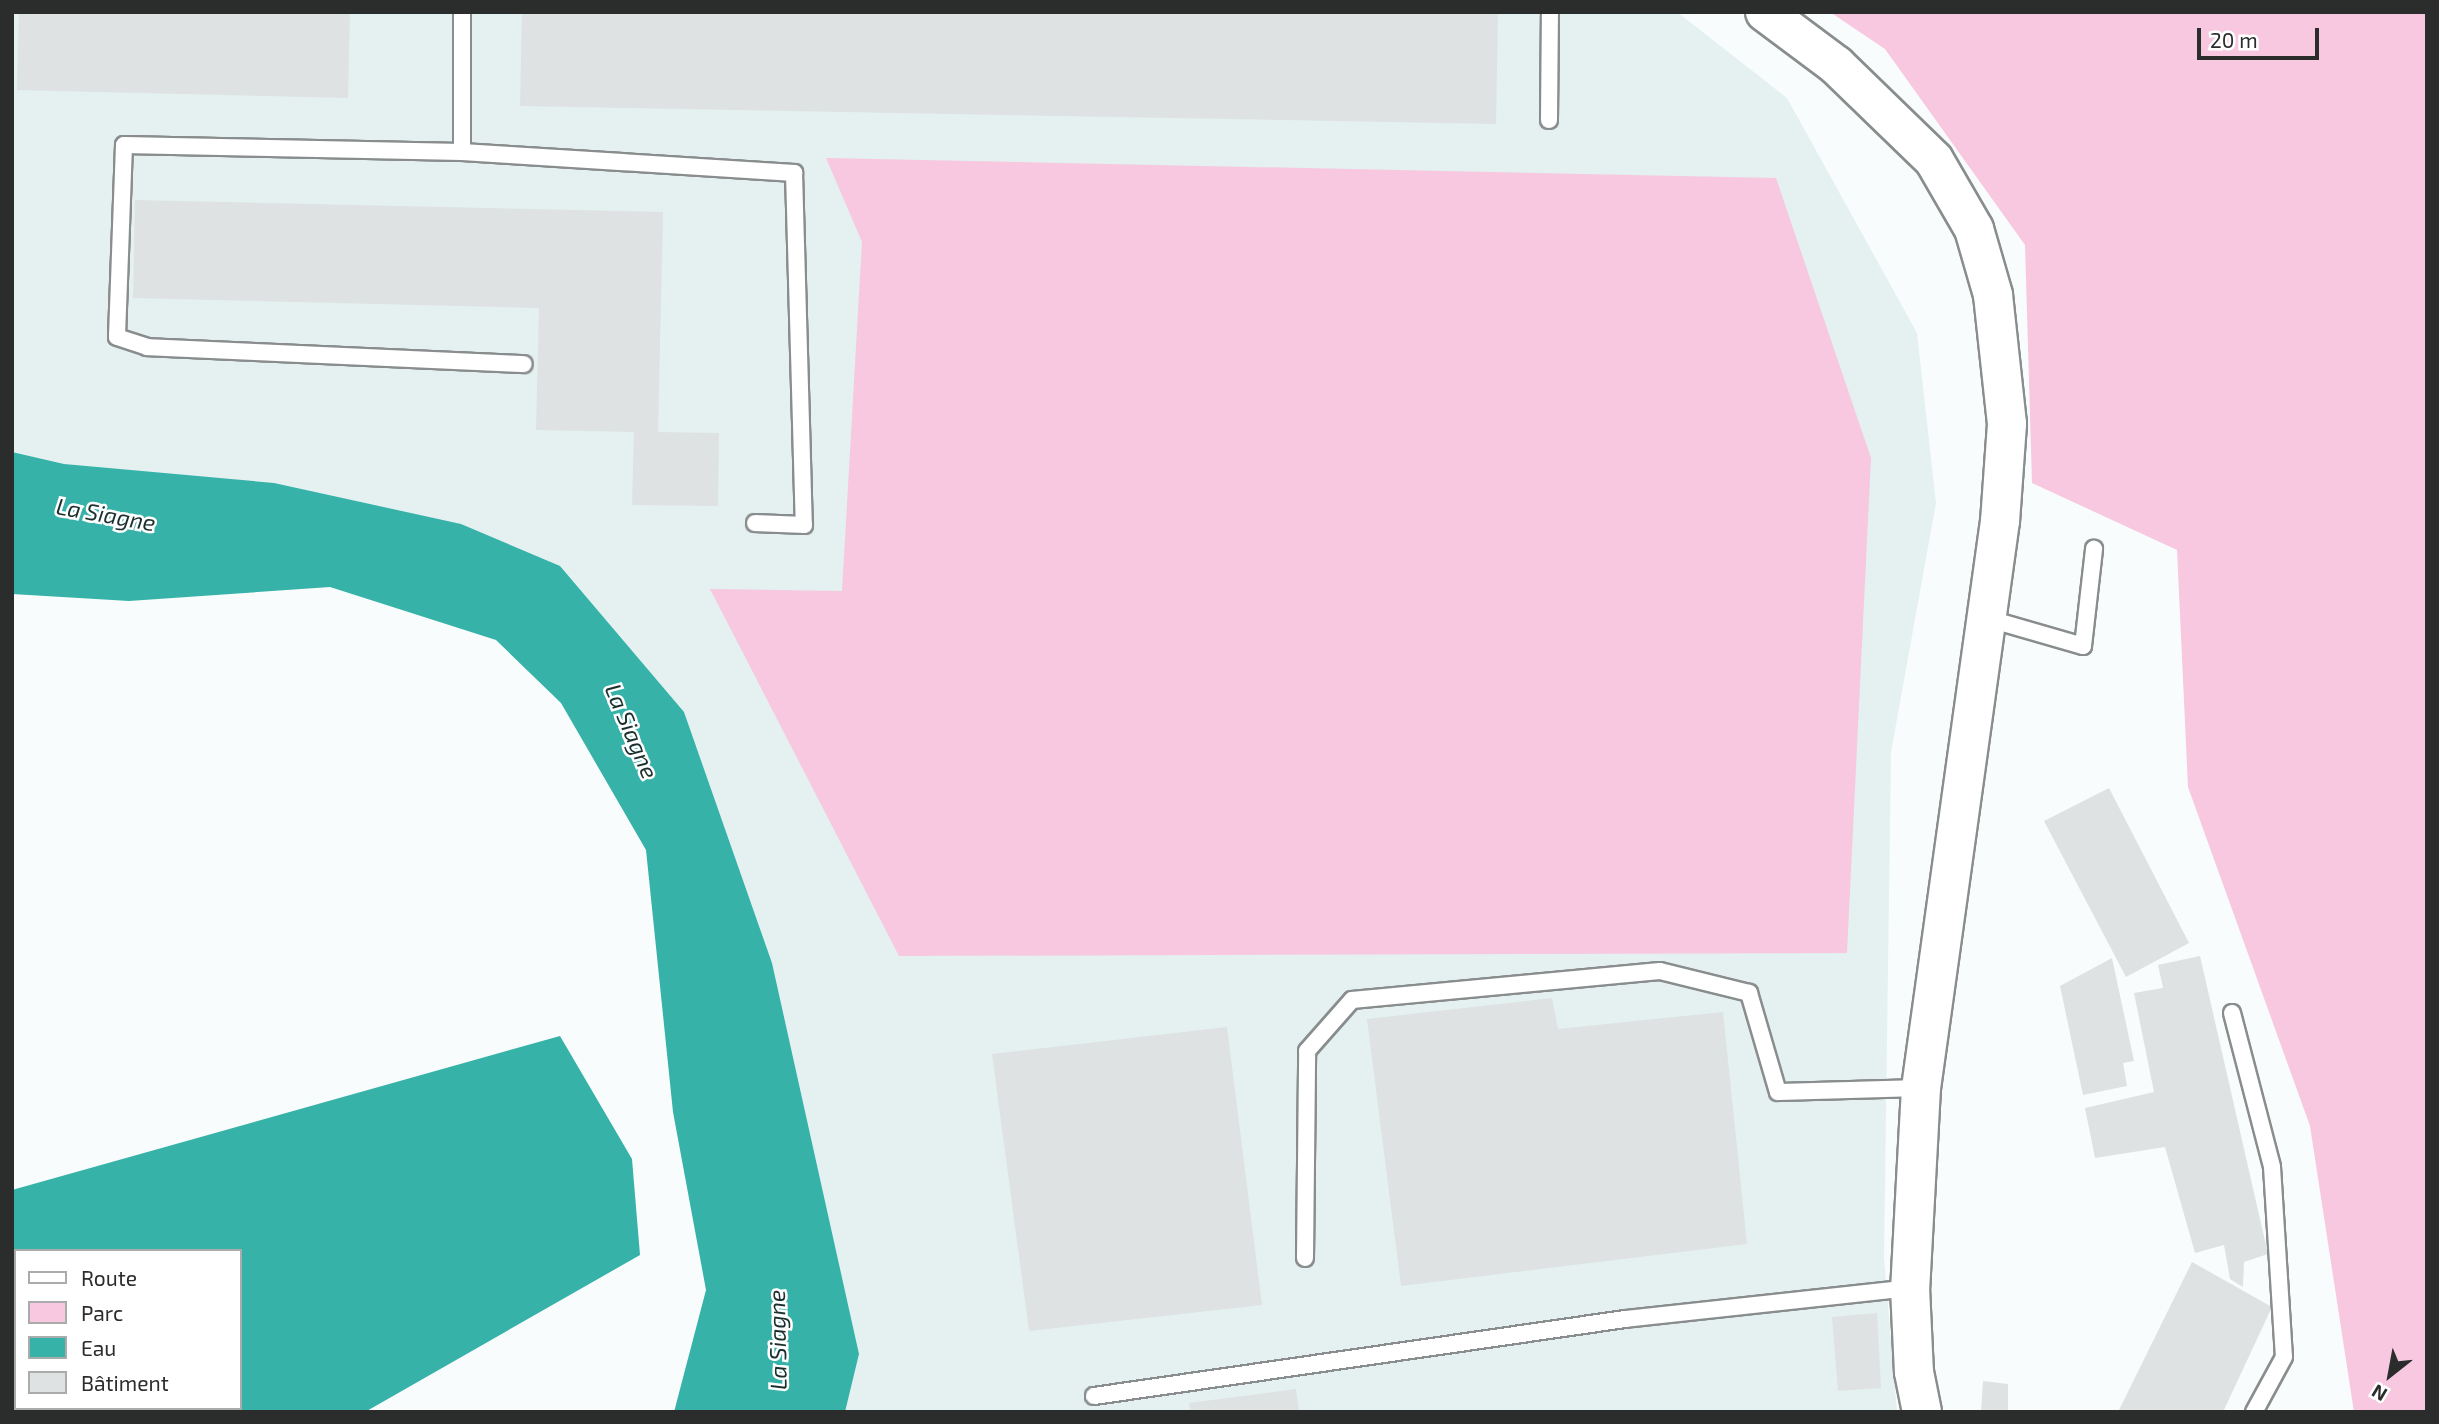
<!DOCTYPE html>
<html>
<head>
<meta charset="utf-8">
<style>
  body { margin:0 }
  #map { position:relative; width:2439px; height:1424px; overflow:hidden; background:#f8fcfc; font-family:"Exo 2",sans-serif }
  div>[style] { position:absolute }
  .built>* { inset:0; background:#e4f1f0 }
  .green>* { inset:0; background:#f7c8df }
  .water>* { inset:0; background:#36b2a9 }
  .building>* { inset:0; background:#dee2e2 }
  .roads { filter:drop-shadow(2px 0 #898d8d) drop-shadow(-2px 0 #898d8d) drop-shadow(0 2px #898d8d) drop-shadow(0 -2px #898d8d) }
  .service>* { height:16px; margin:-8px; padding:0 8px; transform-origin:8px; border-radius:8px; background:#fff }
  .secondary>* { height:38px; margin:-19px; padding:0 19px; transform-origin:19px; border-radius:19px; background:#fff }
  span { translate:-50% -50%; white-space:nowrap; text-align:center; line-height:1.15; -webkit-text-stroke:5px #fff; paint-order:stroke }
  .water-label { font-size:23px; color:#1b302e; font-style:italic }
  .frame { position:absolute; inset:0; border:14px solid #2b2c2c; pointer-events:none }
  .legend { position:absolute; left:14px; top:1249px; width:228px; height:161px; box-sizing:border-box; background:#fff; border:2px solid #aaabab; margin:0; padding:9px 12px; list-style:none; font-size:21px; color:#2b2c2c }
  .legend li { display:flex; align-items:center; gap:14px; height:35px }
  .legend b { width:35px; border:2px solid #aaabab }
  .north { position:absolute; left:2355px; top:1340px; width:70px; height:70px; -webkit-text-stroke:5px #fff; paint-order:stroke; rotate:211deg; font-size:19px; font-weight:700; line-height:28px; text-align:center; color:#2b2c2c }
  .north::after { content:''; display:block; margin:auto; width:24px; height:32px; background:#2b2c2c; clip-path:polygon(50% 0,100% 100%,50% 72%,0 100%) }
  .scale { position:absolute; left:2197px; top:28px; width:122px; height:32px; box-sizing:border-box; border:4px solid #2b2c2c; border-top:0; padding-left:9px; font-size:21px; line-height:24px; white-space:nowrap; color:#2b2c2c; -webkit-text-stroke:5px #fff; paint-order:stroke }
</style>
</head>
<body>
<div id="map">
  <div class="built">
    <i style="clip-path:polygon(12px 12px,1677px 12px,1787px 98px,1917px 333px,1936px 503px,1891px 752px,1884px 1258px,1897px 1412px,845px 1412px,859px 1354px,772px 963px,684px 712px,64px 464px,12px 452px)"></i>
  </div>
  <div class="green">
    <i style="clip-path:polygon(1830px 12px,2427px 12px,2427px 1412px,2354px 1412px,2310px 1126px,2188px 787px,2177px 550px,2032px 483px,2025px 245px,1885px 49px)"></i>
    <i style="clip-path:polygon(826px 158px,1776px 178px,1871px 458px,1847px 953px,899px 956px,710px 589px,842px 591px,862px 242px)"></i>
  </div>
  <div class="water">
    <i style="clip-path:polygon(12px 452px,64px 464px,274px 483px,461px 524px,560px 566px,684px 712px,772px 963px,859px 1354px,845px 1412px,674px 1412px,706px 1290px,673px 1112px,646px 850px,561px 703px,496px 640px,330px 587px,129px 601px,12px 594px)"></i>
    <i style="clip-path:polygon(evenodd,560px 1036px,632px 1159px,640px 1255px,365px 1412px,12px 1412px,12px 1190px,560px 1036px,16px 1251px,240px 1251px,240px 1408px,16px 1408px,16px 1251px)"></i>
  </div>
  <div class="building">
    <i style="clip-path:polygon(19px 12px,350px 12px,348px 98px,17px 90px)"></i>
    <i style="clip-path:polygon(522px 12px,1498px 12px,1496px 124px,520px 106px)"></i>
    <i style="clip-path:polygon(135px 200px,663px 212px,658px 432px,719px 433px,718px 506px,632px 505px,634px 432px,536px 430px,539px 308px,133px 298px)"></i>
    <i style="clip-path:polygon(2109px 788px,2189px 943px,2126px 977px,2044px 821px)"></i>
    <i style="clip-path:polygon(2200px 956px,2268px 1254px,2244px 1262px,2243px 1287px,2230px 1279px,2224px 1245px,2195px 1253px,2165px 1147px,2095px 1158px,2085px 1108px,2154px 1092px,2134px 993px,2163px 988px,2158px 965px)"></i>
    <i style="clip-path:polygon(2112px 958px,2134px 1061px,2123px 1063px,2127px 1086px,2083px 1095px,2060px 986px)"></i>
    <i style="clip-path:polygon(1552px 998px,1558px 1029px,1723px 1012px,1747px 1244px,1401px 1286px,1367px 1019px)"></i>
    <i style="clip-path:polygon(1227px 1027px,1262px 1305px,1029px 1331px,992px 1054px)"></i>
    <i style="clip-path:polygon(2192px 1262px,2272px 1307px,2223px 1412px,2118px 1412px)"></i>
    <i style="clip-path:polygon(1877px 1313px,1881px 1388px,1838px 1391px,1832px 1317px)"></i>
    <i style="clip-path:polygon(1983px 1381px,2008px 1384px,2008px 1412px,1981px 1412px)"></i>
    <i style="clip-path:polygon(1296px 1389px,1299px 1412px,1191px 1412px,1189px 1403px)"></i>
  </div>
  <div class="roads">
    <div class="service">
      <i style="left:462px;top:12px;width:140px;rotate:90deg"></i>
      <i style="left:462px;top:152px;width:333px;rotate:3.6deg"></i>
      <i style="left:794px;top:173px;width:352px;rotate:88.4deg"></i>
      <i style="left:804px;top:525px;width:49px;rotate:-177.7deg"></i>
      <i style="left:1549px;top:120px;width:108px;rotate:-89.5deg"></i>
      <i style="left:462px;top:152px;width:338px;rotate:-178.8deg"></i>
      <i style="left:124px;top:145px;width:192px;rotate:92.1deg"></i>
      <i style="left:117px;top:337px;width:32px;rotate:18deg"></i>
      <i style="left:147px;top:347px;width:377px;rotate:2.6deg"></i>
      <i style="left:1986px;top:618px;width:101px;rotate:16.1deg"></i>
      <i style="left:2083px;top:646px;width:98px;rotate:-83.5deg"></i>
      <i style="left:2232px;top:1013px;width:159px;rotate:75.4deg"></i>
      <i style="left:2272px;top:1167px;width:190px;rotate:86.4deg"></i>
      <i style="left:2284px;top:1357px;width:63px;rotate:118.6deg"></i>
      <i style="left:1305px;top:1258px;width:207px;rotate:-89.4deg"></i>
      <i style="left:1307px;top:1051px;width:68px;rotate:-48.6deg"></i>
      <i style="left:1352px;top:1000px;width:309px;rotate:-5.4deg"></i>
      <i style="left:1660px;top:971px;width:92px;rotate:13.9deg"></i>
      <i style="left:1749px;top:993px;width:103px;rotate:73.7deg"></i>
      <i style="left:1778px;top:1092px;width:143px;rotate:-1.6deg"></i>
      <i style="left:1094px;top:1396px;width:537px;rotate:-8.25deg"></i>
      <i style="left:1625px;top:1319px;width:287px;rotate:-6.2deg"></i>
    </div>
    <div class="secondary">
      <i style="left:1765px;top:12px;width:89px;rotate:36.7deg"></i>
      <i style="left:1836px;top:65px;width:136px;rotate:44.1deg"></i>
      <i style="left:1934px;top:160px;width:80px;rotate:59.9deg"></i>
      <i style="left:1974px;top:229px;width:69px;rotate:73.9deg"></i>
      <i style="left:1993px;top:295px;width:130px;rotate:83.8deg"></i>
      <i style="left:2007px;top:424px;width:97px;rotate:94.1deg"></i>
      <i style="left:2000px;top:521px;width:572px;rotate:97.93deg"></i>
      <i style="left:1921px;top:1088px;width:200px;rotate:93.1deg"></i>
      <i style="left:1910px;top:1288px;width:84px;rotate:87.3deg"></i>
      <i style="left:1914px;top:1372px;width:41px;rotate:78.7deg"></i>
    </div>
  </div>
  <div class="water-label">
    <span style="left:106px;top:514px;rotate:10deg">La Siagne</span>
    <span style="left:632px;top:731px;rotate:67deg">La Siagne</span>
    <span style="left:777px;top:1340px;rotate:-91deg">La Siagne</span>
  </div>
  <div class="frame"></div>
  <ul class="legend">
  <li><b style="height:9px;background:#fff"></b>Route</li>
  <li><b style="height:19px;background:#f7c8df"></b>Parc</li>
  <li><b style="height:19px;background:#36b2a9"></b>Eau</li>
  <li><b style="height:19px;background:#dee2e2"></b>Bâtiment</li>
  </ul>
  <div class="north">N</div>
  <div class="scale">20 m</div>
</div>
</body>
</html>
